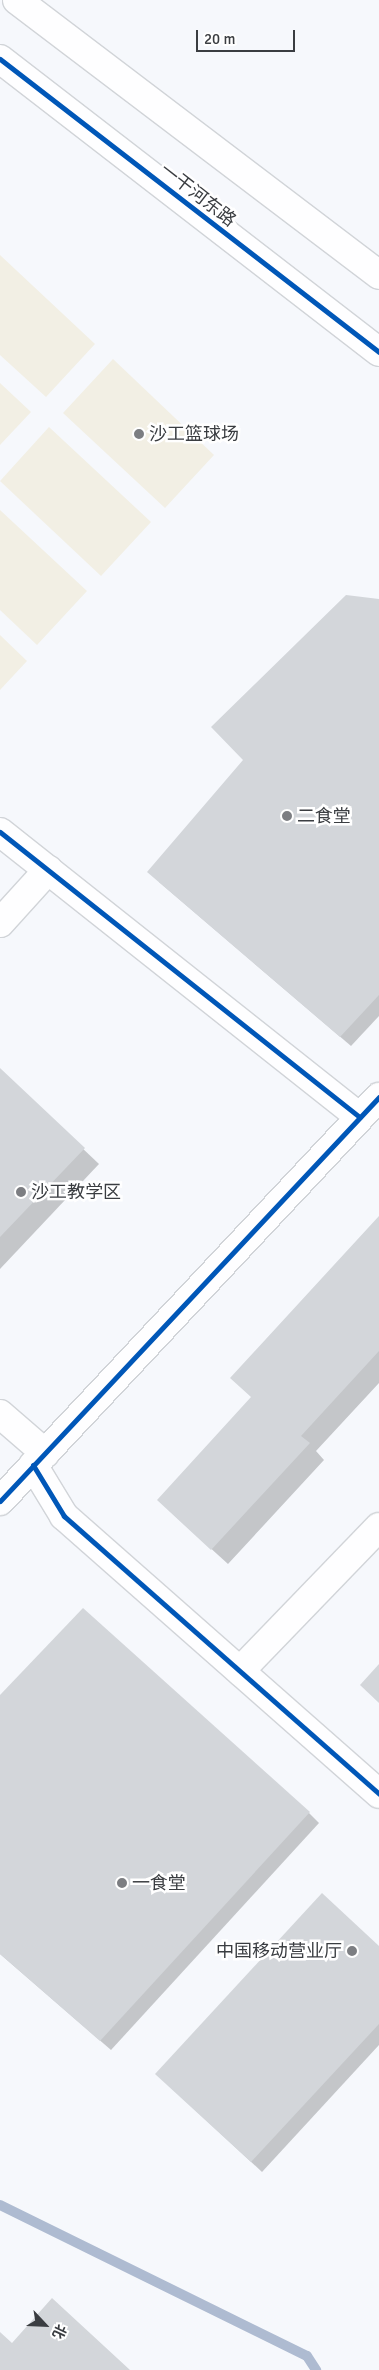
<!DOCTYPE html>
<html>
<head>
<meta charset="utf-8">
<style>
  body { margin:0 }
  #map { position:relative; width:379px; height:2370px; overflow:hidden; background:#f6f8fc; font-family:Signika,"Noto Sans SC",sans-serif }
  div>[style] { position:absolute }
  .green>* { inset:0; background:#f2efe4 }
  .shadow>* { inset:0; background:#0003 }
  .stream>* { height:10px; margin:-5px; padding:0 5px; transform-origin:5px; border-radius:5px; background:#aebbd1 }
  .building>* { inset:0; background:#d3d6da }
  .roads { filter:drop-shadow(1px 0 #d1d4d8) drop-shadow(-1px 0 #d1d4d8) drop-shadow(0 1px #d1d4d8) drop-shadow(0 -1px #d1d4d8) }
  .street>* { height:28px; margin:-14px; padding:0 14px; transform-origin:14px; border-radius:14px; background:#fefeff }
  .secondary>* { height:28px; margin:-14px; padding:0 14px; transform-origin:14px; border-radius:14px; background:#fefeff }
  .cycleway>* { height:5px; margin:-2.5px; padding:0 2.5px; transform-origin:2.5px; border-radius:2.5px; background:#0057b8 }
  .dots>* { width:14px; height:14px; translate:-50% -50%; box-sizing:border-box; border:2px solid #fff; border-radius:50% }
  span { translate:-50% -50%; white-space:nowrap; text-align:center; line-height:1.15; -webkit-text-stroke:5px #fff; paint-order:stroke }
  .street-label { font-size:18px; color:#3a3d41 }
  .poi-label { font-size:18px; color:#3a3d41 }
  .left { translate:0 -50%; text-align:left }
  .right { translate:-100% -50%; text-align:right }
  .north { position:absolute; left:20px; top:2300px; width:50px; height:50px; -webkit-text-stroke:4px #fff; paint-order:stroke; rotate:115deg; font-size:14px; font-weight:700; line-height:20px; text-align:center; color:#3a3d41 }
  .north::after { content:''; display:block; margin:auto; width:18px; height:22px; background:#3a3d41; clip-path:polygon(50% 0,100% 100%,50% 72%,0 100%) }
  .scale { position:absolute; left:196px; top:30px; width:99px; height:22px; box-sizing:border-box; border:2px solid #3a3d41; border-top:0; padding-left:6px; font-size:15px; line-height:18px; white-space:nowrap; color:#3a3d41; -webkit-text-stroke:4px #fff; paint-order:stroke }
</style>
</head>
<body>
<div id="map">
  <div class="green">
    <i style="clip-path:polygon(0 255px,95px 344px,46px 397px,0 355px)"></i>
    <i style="clip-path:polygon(113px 359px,214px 455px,165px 508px,63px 413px)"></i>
    <i style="clip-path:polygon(0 383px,31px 412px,0 445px)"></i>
    <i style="clip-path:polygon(49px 427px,151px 522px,101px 576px,0 481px)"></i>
    <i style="clip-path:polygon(0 510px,87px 591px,37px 645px,0 610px)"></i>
    <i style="clip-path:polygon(0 635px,27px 661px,0 690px)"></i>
  </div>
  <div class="shadow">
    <i style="clip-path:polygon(379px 600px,379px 1016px,351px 1046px,159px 882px,245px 760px)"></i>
    <i style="clip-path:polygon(0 1070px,99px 1164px,0 1269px)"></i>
    <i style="clip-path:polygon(379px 1218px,379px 1383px,316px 1451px,324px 1460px,228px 1564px,174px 1515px)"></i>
    <i style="clip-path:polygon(0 1697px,309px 1813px,319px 1823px,111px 2050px,0 1954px)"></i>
    <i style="clip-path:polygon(379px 1948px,379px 2045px,262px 2172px,167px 2084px)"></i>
  </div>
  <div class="stream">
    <i style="left:0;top:2205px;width:342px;rotate:26.2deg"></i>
    <i style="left:307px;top:2356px;width:17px;rotate:57deg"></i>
  </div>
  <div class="building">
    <i style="clip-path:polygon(346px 595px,379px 599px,379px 995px,340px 1037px,147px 872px,243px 760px,211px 727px)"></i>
    <i style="clip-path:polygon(0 1068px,85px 1148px,0 1237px)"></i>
    <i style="clip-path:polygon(379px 1216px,379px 1351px,301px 1436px,310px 1443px,211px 1550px,157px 1500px,251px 1397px,230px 1378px)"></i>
    <i style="clip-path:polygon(83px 1608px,310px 1812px,100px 2041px,0 1954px,0 1695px)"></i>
    <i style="clip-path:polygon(379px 1664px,379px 1703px,360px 1685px)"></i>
    <i style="clip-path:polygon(322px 1893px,379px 1946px,379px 2024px,251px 2162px,155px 2074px)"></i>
    <i style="clip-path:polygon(52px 2298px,130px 2370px,0 2370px,0 2332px,12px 2343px)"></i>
  </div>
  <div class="roads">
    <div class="street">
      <i style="left:0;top:832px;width:459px;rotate:38.4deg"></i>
      <i style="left:0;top:923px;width:72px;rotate:-47.8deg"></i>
      <i style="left:0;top:1414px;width:60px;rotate:40.9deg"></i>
      <i style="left:33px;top:1465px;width:60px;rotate:58.7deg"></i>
      <i style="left:64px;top:1516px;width:420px;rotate:41.4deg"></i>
      <i style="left:0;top:1501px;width:554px;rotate:-46.83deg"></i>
      <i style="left:240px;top:1671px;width:200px;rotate:-46deg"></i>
    </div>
    <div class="secondary">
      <i style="left:17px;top:0;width:455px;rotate:37.2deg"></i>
      <i style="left:0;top:59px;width:479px;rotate:37.7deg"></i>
    </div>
  </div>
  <div class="cycleway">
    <i style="left:0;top:59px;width:479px;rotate:37.7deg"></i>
    <i style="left:0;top:832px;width:459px;rotate:38.4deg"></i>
    <i style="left:33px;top:1465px;width:60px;rotate:58.7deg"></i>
    <i style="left:64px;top:1516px;width:420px;rotate:41.4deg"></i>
    <i style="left:0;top:1501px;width:554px;rotate:-46.83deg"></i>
  </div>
  <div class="dots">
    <i style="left:139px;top:434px;background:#7c7e82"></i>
    <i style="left:287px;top:816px;background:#7c7e82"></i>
    <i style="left:21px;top:1192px;background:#7c7e82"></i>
    <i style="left:122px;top:1883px;background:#7c7e82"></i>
    <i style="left:352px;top:1951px;background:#7c7e82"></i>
  </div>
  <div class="street-label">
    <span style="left:198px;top:195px;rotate:38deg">一干河东路</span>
  </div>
  <div class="poi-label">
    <span class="left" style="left:149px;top:434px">沙工篮球场</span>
    <span class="left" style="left:297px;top:816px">二食堂</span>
    <span class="left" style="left:31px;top:1192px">沙工教学区</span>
    <span class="left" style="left:132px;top:1883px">一食堂</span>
    <span class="right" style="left:342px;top:1951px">中国移动营业厅</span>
  </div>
  <div class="north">北</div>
  <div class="scale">20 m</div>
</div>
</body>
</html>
